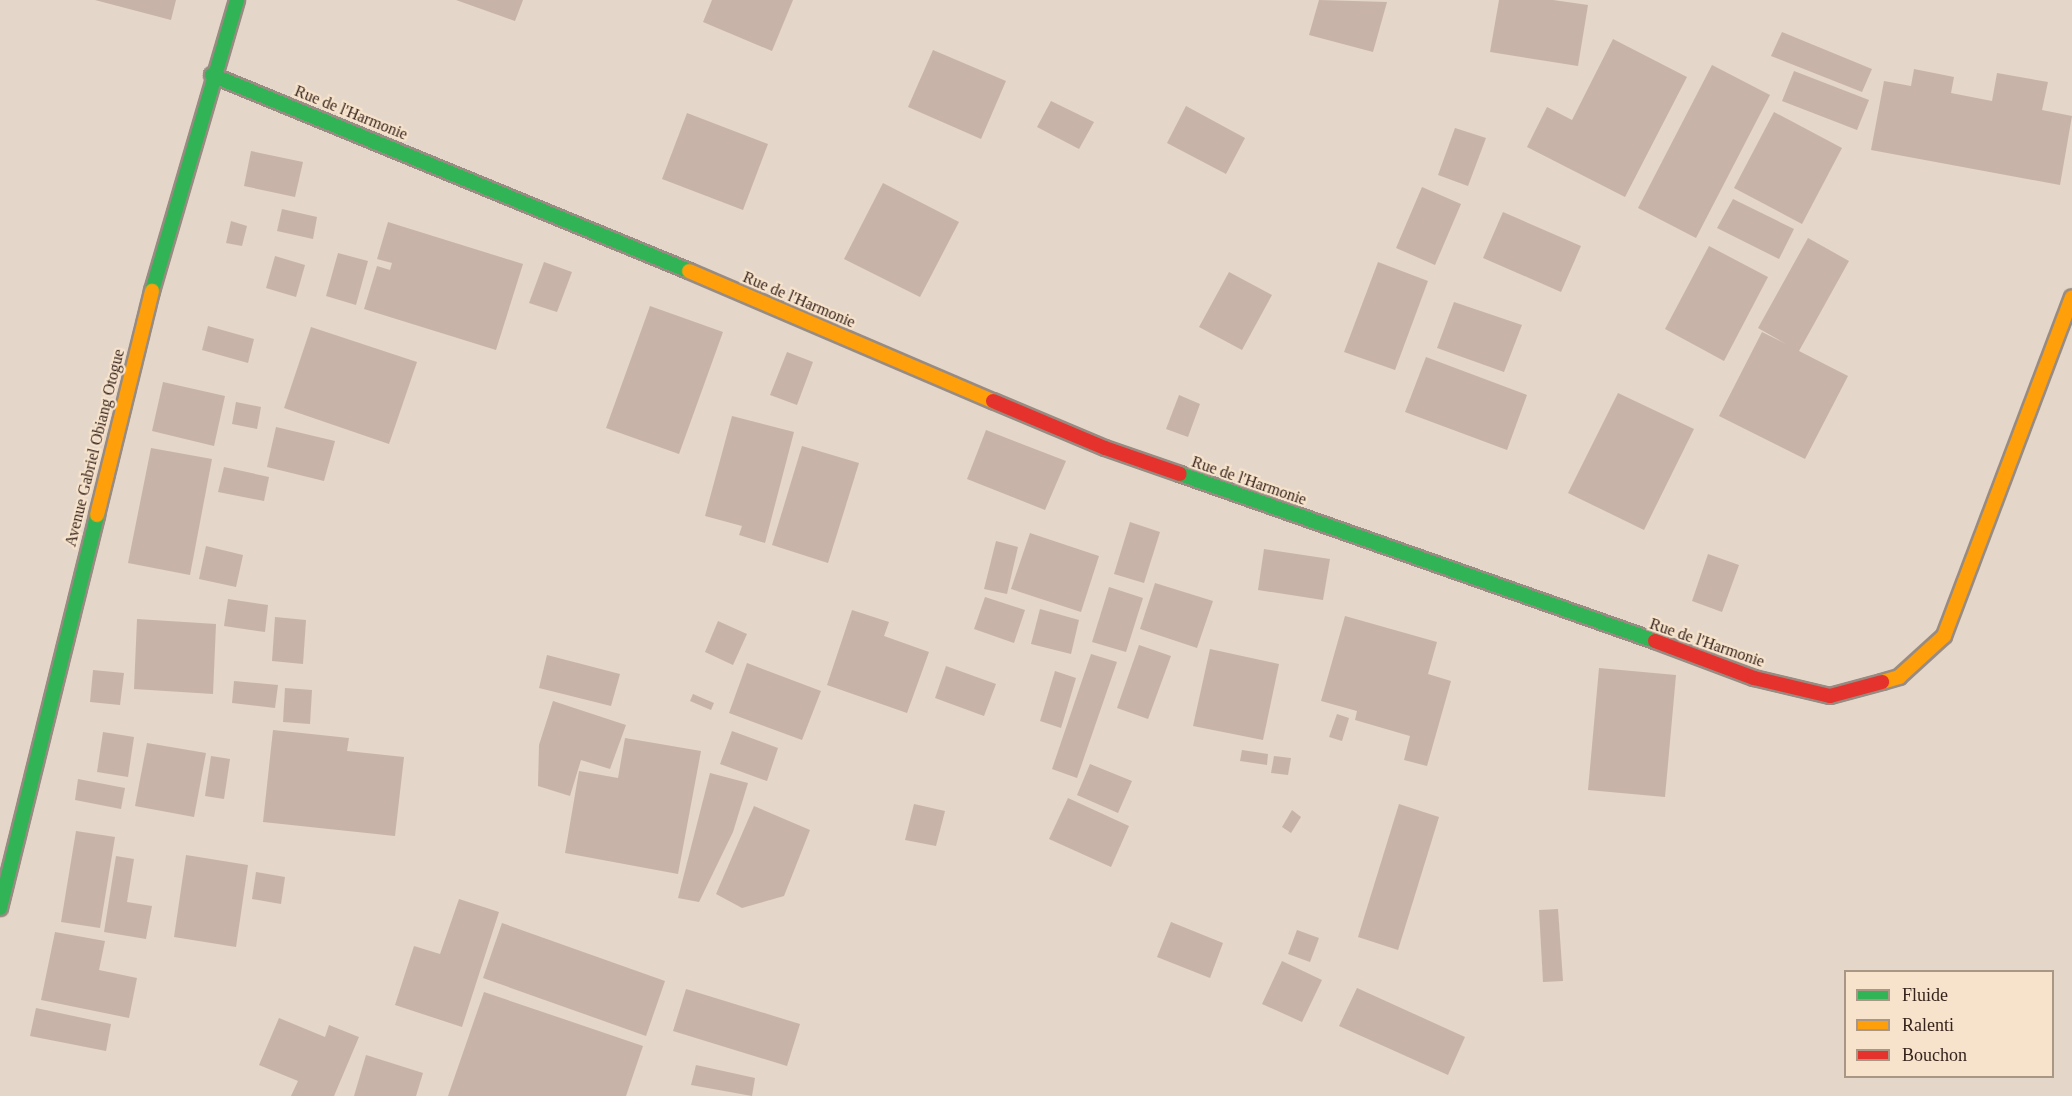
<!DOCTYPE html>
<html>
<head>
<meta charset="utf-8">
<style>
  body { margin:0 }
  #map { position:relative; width:2072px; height:1096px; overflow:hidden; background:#e4d6c8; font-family:"Times New Roman",serif }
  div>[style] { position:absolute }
  .building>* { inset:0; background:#c8b3a9 }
  .roads { filter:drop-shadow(2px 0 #988b82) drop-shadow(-2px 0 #988b82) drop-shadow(0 2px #988b82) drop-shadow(0 -2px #988b82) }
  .fast>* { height:14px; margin:-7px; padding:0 7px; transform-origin:7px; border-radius:7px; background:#30b455 }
  .slow>* { height:14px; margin:-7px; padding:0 7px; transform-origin:7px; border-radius:7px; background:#ff9f0a }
  .jam>* { height:14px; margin:-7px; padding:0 7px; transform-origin:7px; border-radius:7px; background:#e5322d }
  span { translate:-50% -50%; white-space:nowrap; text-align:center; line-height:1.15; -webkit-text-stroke:4.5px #f7e3cc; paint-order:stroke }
  .street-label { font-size:16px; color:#36231b }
  .legend { position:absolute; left:1844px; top:970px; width:210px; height:108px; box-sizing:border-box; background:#f7e3cc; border:2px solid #aa9685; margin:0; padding:8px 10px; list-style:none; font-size:18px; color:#36231b }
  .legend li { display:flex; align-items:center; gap:12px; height:30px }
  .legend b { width:30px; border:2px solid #aa9685 }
</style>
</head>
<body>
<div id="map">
  <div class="building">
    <i style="clip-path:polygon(95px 0,176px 0,171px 20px)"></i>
    <i style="clip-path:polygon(456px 0,523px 0,515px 21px)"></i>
    <i style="clip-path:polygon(712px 0,793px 0,772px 51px,703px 22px)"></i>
    <i style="clip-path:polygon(1319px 0,1387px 2px,1373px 52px,1309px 35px)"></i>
    <i style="clip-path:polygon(1499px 0,1553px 0,1588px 5px,1578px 66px,1490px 52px)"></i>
    <i style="clip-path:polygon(1782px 32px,1872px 69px,1862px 92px,1771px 56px)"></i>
    <i style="clip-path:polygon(1613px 39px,1687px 77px,1625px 197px,1527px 147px,1547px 107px,1572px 120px)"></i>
    <i style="clip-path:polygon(933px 50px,1006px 81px,981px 139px,908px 107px)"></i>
    <i style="clip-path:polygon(1712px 65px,1770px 95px,1696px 238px,1638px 208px)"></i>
    <i style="clip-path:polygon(1914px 69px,1954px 77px,1951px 93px,1992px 101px,1997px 73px,2048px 82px,2042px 110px,2072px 116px,2060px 185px,1871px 150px,1884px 81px,1911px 86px)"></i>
    <i style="clip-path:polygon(1794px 71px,1869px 100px,1857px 130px,1782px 101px)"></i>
    <i style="clip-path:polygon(1051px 101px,1094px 122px,1079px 149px,1037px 127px)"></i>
    <i style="clip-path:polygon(1186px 106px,1245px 138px,1226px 174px,1167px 143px)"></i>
    <i style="clip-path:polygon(1774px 112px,1842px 148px,1802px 224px,1734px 188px)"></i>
    <i style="clip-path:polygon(687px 113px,768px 144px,743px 210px,662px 179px)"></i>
    <i style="clip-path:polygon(1455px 128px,1486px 138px,1468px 186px,1438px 175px)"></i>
    <i style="clip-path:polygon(251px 151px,303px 162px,295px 197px,244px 186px)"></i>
    <i style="clip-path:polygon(883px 183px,959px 222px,920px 297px,844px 259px)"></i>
    <i style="clip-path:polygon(1422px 187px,1461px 204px,1435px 265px,1396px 248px)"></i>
    <i style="clip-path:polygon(1733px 199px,1794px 229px,1779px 259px,1717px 228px)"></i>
    <i style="clip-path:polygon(282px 209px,317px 217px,313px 239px,277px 231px)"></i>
    <i style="clip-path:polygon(1503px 212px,1581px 246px,1561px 292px,1483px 258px)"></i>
    <i style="clip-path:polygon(231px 221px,247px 226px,242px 246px,226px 243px)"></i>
    <i style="clip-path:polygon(388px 222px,523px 264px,496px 350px,364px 309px,377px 266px,390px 270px,392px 263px,377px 259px)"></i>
    <i style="clip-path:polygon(1808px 238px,1849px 261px,1799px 351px,1848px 376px,1805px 459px,1719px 416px,1762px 332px,1786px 344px,1758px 328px)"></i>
    <i style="clip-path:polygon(1709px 246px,1768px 277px,1724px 361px,1665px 329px)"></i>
    <i style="clip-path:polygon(338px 253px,368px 261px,356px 305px,326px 296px)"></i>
    <i style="clip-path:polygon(275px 256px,305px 265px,296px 297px,266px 288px)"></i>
    <i style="clip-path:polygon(544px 262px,572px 272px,557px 312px,529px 303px)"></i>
    <i style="clip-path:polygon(1378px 262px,1428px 281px,1395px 370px,1344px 352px)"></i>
    <i style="clip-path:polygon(1229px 272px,1272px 295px,1242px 350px,1199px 327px)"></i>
    <i style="clip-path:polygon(1454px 302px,1522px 325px,1504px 372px,1437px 348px)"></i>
    <i style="clip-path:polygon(650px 306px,723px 332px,679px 454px,606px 428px)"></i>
    <i style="clip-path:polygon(208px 326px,254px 339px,248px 363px,202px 350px)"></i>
    <i style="clip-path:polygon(311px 327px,417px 362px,389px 444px,284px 408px)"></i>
    <i style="clip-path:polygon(787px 352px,813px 362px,797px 405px,770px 395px)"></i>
    <i style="clip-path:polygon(1426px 357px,1527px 395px,1507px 450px,1405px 412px)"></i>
    <i style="clip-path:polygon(163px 382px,225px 396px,214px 446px,152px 431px)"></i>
    <i style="clip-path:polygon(1618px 393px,1694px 429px,1644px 530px,1568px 493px)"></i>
    <i style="clip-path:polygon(1179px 395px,1200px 404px,1188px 437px,1166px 429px)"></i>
    <i style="clip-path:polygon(236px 402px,261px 407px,257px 429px,232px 424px)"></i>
    <i style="clip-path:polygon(732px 416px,794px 432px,765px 543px,739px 535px,742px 526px,705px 516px)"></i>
    <i style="clip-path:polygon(276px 427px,335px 441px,324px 481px,267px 467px)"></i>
    <i style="clip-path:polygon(986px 430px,1066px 461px,1045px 510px,967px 479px)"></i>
    <i style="clip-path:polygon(802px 446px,859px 463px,828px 563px,772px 545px)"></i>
    <i style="clip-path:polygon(151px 448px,212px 459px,190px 575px,128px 563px)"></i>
    <i style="clip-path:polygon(224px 467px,269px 477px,264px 501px,218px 492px)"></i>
    <i style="clip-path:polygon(1130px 522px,1160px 532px,1144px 583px,1114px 574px)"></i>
    <i style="clip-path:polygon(1030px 533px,1099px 556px,1081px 612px,1011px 589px)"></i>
    <i style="clip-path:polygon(996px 541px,1018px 547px,1007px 594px,984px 589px)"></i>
    <i style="clip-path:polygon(206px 546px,243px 555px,236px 587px,199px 579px)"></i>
    <i style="clip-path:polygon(1264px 549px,1330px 559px,1323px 600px,1258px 590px)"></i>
    <i style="clip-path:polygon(1708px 554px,1739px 565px,1722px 612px,1692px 601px)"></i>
    <i style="clip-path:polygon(1155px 583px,1213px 601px,1197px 648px,1140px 629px)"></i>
    <i style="clip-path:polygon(1109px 587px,1143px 598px,1126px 652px,1092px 642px)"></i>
    <i style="clip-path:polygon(985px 597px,1025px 610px,1014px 643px,974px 629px)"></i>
    <i style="clip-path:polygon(228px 599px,268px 605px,265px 632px,224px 626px)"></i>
    <i style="clip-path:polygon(1040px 609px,1079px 620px,1071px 654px,1031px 644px)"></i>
    <i style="clip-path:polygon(852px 610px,889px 622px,884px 636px,929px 652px,907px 713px,827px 685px)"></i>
    <i style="clip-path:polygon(1345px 616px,1437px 642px,1428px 674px,1451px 681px,1427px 766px,1404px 760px,1410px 736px,1355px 720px,1357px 711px,1321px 701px)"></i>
    <i style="clip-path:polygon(275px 617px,306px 620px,303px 664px,272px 661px)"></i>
    <i style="clip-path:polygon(137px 619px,216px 624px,213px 694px,134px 689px)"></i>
    <i style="clip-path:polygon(718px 621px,747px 634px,733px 665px,705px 652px)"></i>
    <i style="clip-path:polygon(1139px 645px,1171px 656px,1148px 719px,1117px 708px)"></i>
    <i style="clip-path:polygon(1210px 649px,1279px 664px,1263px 740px,1193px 726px)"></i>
    <i style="clip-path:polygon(1091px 654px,1117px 662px,1077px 778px,1052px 769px)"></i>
    <i style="clip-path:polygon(547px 655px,620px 674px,611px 706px,539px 688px)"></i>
    <i style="clip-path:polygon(747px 663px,821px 691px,802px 740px,729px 713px)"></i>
    <i style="clip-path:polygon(946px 666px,996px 684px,984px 716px,935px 698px)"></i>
    <i style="clip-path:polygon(1599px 668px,1676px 675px,1665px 797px,1588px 790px)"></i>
    <i style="clip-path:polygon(93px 670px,124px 673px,120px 705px,90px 702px)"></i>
    <i style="clip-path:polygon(1055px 671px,1076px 678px,1061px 728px,1040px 721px)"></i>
    <i style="clip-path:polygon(234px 681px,278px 685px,275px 708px,232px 703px)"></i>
    <i style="clip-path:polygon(285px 688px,312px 690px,310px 724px,283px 722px)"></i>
    <i style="clip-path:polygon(693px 694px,714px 703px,711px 710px,690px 701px)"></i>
    <i style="clip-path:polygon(553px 701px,626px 725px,610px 769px,581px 760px,570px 796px,538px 786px,539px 745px)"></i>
    <i style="clip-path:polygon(1337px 714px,1349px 718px,1342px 741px,1329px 737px)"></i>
    <i style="clip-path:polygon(273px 730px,349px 738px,347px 751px,404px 757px,395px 836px,263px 822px)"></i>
    <i style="clip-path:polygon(732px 731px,778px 748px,767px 781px,720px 764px)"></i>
    <i style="clip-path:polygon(103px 732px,134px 737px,128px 777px,97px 772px)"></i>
    <i style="clip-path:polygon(625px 738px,701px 751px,678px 874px,565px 853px,579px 771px,618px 778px)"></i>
    <i style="clip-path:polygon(147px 743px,206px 753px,194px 817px,135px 806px)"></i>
    <i style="clip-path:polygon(1242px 750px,1268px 754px,1267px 765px,1240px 761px)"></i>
    <i style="clip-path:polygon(211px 756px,230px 759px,224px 799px,205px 796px)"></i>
    <i style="clip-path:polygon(1274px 756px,1291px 758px,1288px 775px,1271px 773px)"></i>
    <i style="clip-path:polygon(1090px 764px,1132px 781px,1118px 813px,1077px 795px)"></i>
    <i style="clip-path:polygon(710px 773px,748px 783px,733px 832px,699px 902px,678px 898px)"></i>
    <i style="clip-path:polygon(78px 779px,125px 788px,121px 809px,75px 800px)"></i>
    <i style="clip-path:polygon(1068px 798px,1129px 826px,1111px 867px,1049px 839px)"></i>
    <i style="clip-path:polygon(914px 804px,945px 811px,936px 846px,905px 840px)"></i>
    <i style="clip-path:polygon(1399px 804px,1439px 817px,1398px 950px,1358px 937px)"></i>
    <i style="clip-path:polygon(754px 806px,810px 830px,784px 896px,742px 908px,716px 894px)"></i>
    <i style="clip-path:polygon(1292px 810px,1301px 817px,1291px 833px,1282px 827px)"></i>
    <i style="clip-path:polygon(76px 831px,115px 837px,100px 928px,61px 922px)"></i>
    <i style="clip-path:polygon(186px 855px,248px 865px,236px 947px,174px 937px)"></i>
    <i style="clip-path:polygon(116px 856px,134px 859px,127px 902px,152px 906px,146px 939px,104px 932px)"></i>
    <i style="clip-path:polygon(256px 872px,285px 877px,281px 904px,252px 899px)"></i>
    <i style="clip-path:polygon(459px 899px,499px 912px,462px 1027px,395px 1005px,414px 946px,440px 954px)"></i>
    <i style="clip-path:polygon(1558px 909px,1563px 981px,1543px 982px,1539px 910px)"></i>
    <i style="clip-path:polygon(1171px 922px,1223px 943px,1210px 978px,1157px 957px)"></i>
    <i style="clip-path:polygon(502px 923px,665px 981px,646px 1036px,483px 978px)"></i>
    <i style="clip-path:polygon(1297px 930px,1319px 938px,1310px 962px,1288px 954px)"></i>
    <i style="clip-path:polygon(55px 932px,105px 941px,99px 970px,137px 978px,129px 1018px,41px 1000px)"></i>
    <i style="clip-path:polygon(1282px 961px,1322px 980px,1302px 1022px,1262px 1004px)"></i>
    <i style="clip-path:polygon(1357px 988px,1465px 1037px,1448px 1075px,1339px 1026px)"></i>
    <i style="clip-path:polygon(686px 989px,800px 1024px,787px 1066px,673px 1031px)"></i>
    <i style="clip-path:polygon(484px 992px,643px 1046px,626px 1096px,448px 1096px)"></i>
    <i style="clip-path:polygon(36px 1008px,111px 1024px,106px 1051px,30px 1036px)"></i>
    <i style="clip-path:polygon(279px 1018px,325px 1037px,329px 1025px,359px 1037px,334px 1096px,291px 1096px,298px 1081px,259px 1065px)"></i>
    <i style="clip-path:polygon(366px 1055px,423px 1073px,416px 1096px,354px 1096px)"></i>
    <i style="clip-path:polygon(696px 1065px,755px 1078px,752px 1096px,691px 1085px)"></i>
  </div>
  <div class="roads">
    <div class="fast">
      <i style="left:212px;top:75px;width:516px;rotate:22.34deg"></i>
      <i style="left:152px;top:291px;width:303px;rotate:-73.7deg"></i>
      <i style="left:1180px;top:474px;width:504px;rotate:19.37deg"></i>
      <i style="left:0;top:908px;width:405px;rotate:-76.1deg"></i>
    </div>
    <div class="slow">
      <i style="left:689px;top:271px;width:331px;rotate:23.2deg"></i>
      <i style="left:97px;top:515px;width:231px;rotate:-76.2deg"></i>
      <i style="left:1882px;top:682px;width:18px;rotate:-16deg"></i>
      <i style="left:1899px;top:677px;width:61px;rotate:-42.3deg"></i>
      <i style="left:1944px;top:636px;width:362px;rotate:-69.3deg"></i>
    </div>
    <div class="jam">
      <i style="left:993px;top:401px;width:121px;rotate:22.8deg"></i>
      <i style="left:1105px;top:448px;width:79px;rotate:19.1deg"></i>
      <i style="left:1655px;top:641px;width:106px;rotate:20.5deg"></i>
      <i style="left:1754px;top:678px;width:78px;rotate:13.3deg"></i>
      <i style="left:1830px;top:696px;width:54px;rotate:-15.1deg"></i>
    </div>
  </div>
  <div class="street-label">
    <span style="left:351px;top:113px;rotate:22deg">Rue de l'Harmonie</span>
    <span style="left:799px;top:300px;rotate:23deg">Rue de l'Harmonie</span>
    <span style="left:95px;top:448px;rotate:-76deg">Avenue Gabriel Obiang Otogue</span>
    <span style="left:1249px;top:481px;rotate:19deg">Rue de l'Harmonie</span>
    <span style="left:1707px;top:643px;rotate:19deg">Rue de l'Harmonie</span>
  </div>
  <ul class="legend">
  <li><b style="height:8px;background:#30b455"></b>Fluide</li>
  <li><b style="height:8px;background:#ff9f0a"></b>Ralenti</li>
  <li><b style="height:8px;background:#e5322d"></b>Bouchon</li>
  </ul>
</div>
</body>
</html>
